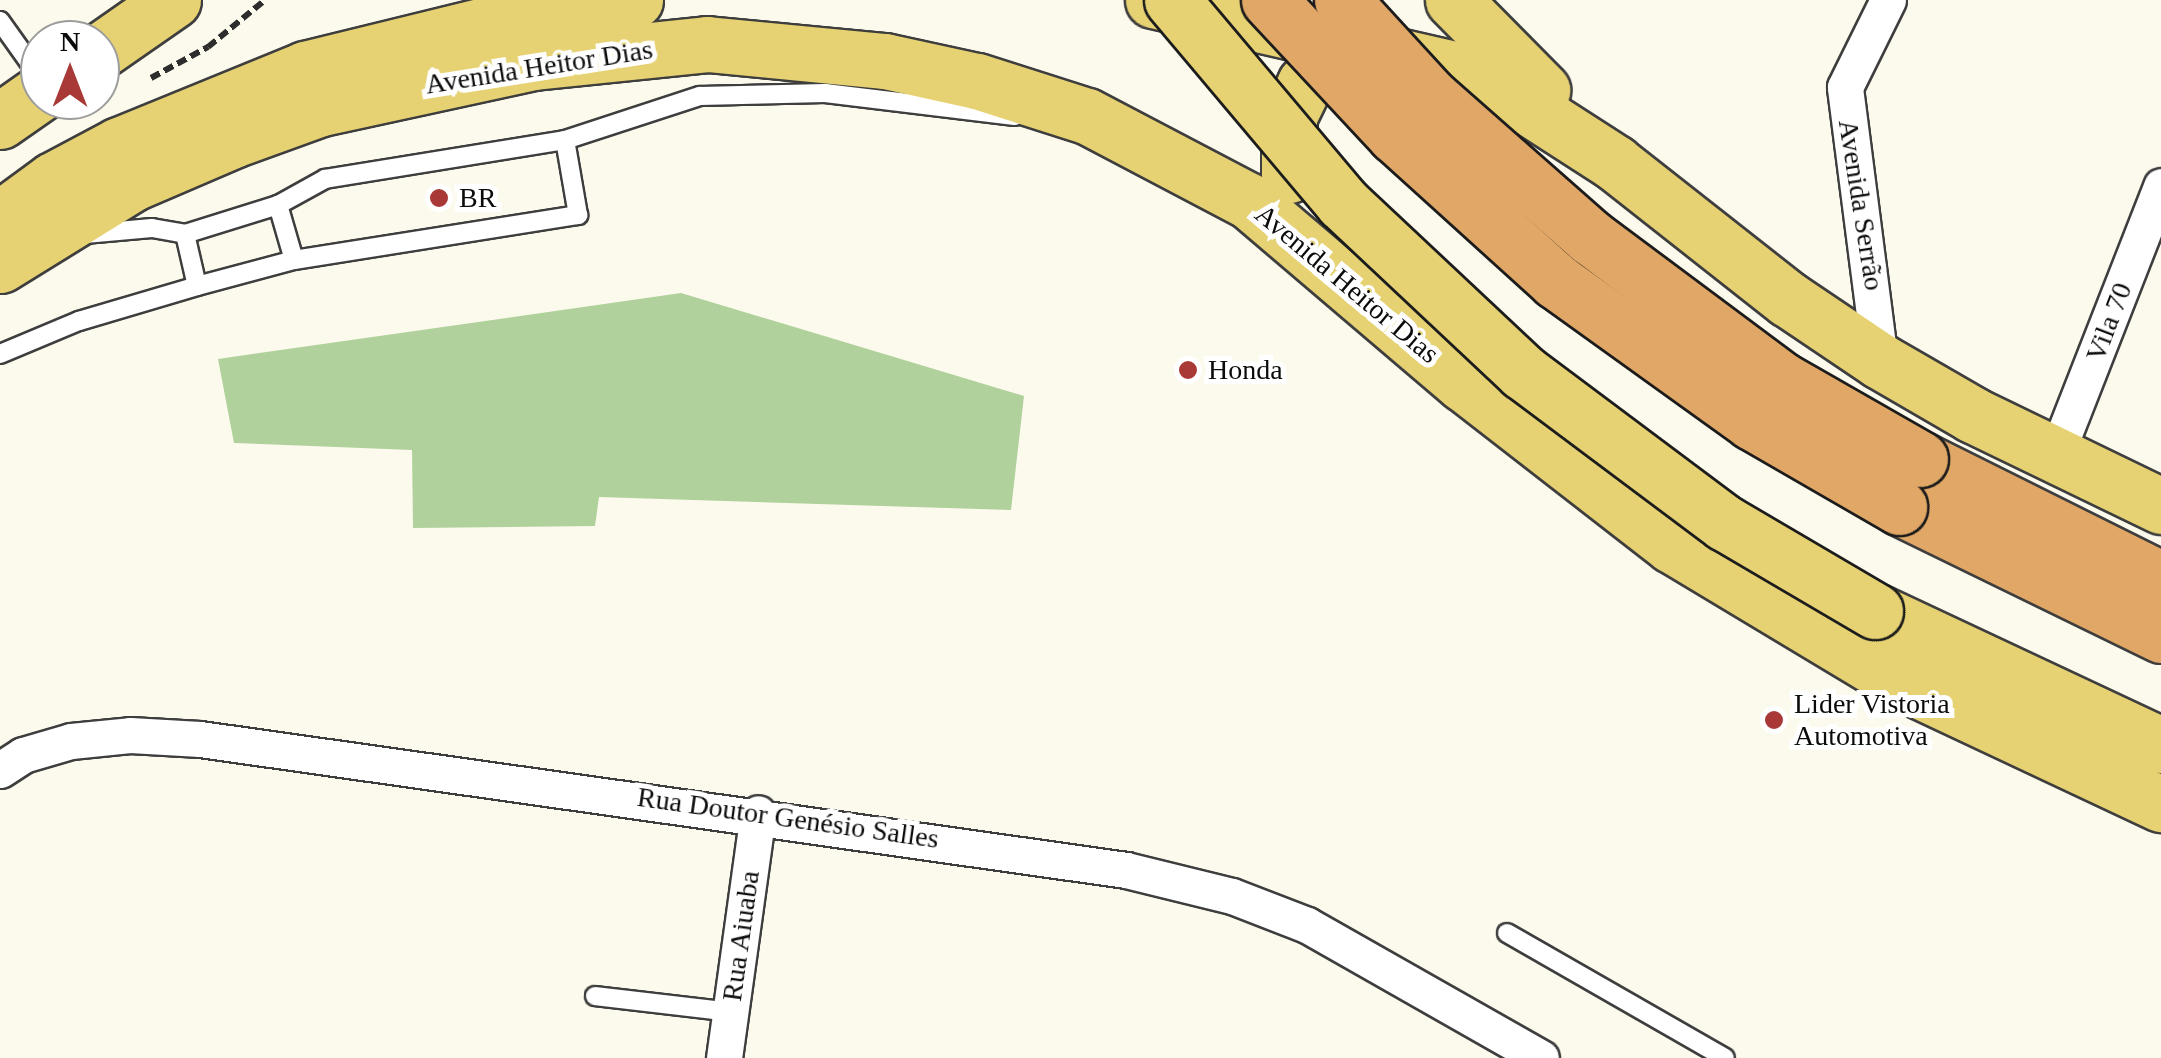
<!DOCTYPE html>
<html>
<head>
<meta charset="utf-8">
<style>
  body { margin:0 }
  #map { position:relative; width:2161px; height:1058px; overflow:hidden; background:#fcfaec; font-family:Georgia,serif }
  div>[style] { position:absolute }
  .forest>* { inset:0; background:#b0d19c }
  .path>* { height:6px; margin-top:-3px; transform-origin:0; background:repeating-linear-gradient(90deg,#2d2d2d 0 10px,transparent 0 15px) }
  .roads { filter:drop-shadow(2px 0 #3e3e3e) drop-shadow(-2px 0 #3e3e3e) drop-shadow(0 2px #3e3e3e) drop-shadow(0 -2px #3e3e3e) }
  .lane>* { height:18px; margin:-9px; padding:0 9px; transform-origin:9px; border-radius:9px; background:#fff }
  .street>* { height:35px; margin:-17.5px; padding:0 17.5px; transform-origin:17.5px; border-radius:17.5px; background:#fff }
  .primary>* { height:55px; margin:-27.5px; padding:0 27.5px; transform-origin:27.5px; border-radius:27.5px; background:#e6d273 }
  .highway>* { height:55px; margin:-27.5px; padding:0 27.5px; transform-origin:27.5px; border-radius:27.5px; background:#e1a766 }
  .bridges { filter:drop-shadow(2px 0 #1c1c1c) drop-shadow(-2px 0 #1c1c1c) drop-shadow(0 2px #1c1c1c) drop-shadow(0 -2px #1c1c1c) }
  .primary-bridge>* { height:55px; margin:-27.5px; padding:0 27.5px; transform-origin:27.5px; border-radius:27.5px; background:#e6d273 }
  .highway-bridge>* { height:55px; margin:-27.5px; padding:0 27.5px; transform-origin:27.5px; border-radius:27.5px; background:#e1a766 }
  .dots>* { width:28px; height:28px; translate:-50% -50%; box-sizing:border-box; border:5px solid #fff; border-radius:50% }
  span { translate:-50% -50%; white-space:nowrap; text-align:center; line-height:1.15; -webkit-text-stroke:10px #fff; paint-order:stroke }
  .street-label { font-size:28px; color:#0b0b0b }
  .poi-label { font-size:28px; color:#0b0b0b }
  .left { translate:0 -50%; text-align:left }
  .north { position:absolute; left:20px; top:20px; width:100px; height:100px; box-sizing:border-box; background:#fff; border:2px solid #9d9d9d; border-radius:50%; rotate:0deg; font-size:28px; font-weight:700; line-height:40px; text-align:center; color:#0b0b0b }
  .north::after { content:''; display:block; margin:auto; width:35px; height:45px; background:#a83936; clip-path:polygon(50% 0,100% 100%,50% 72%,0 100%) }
</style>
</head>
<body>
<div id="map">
  <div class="forest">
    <i style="clip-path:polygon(681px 293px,1024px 396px,1011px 510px,599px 497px,595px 526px,413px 528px,412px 450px,234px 443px,218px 359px)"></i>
  </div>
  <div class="path">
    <i style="left:151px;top:78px;width:65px;rotate:-28.5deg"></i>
    <i style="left:208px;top:47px;width:74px;rotate:-39.5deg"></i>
  </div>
  <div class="roads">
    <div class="lane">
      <i style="left:0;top:21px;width:69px;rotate:54.5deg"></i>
      <i style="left:278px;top:205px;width:57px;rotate:73.8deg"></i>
      <i style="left:85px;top:234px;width:67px;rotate:-5.1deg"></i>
      <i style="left:152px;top:228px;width:34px;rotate:10deg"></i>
      <i style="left:185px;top:234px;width:97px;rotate:-17.3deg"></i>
      <i style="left:278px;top:205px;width:54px;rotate:-29deg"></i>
      <i style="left:325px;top:179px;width:243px;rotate:-9.2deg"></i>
      <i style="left:565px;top:140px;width:142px;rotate:-18.1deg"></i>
      <i style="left:700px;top:96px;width:125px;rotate:-1.4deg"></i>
      <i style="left:825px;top:93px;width:191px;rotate:6.9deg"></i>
      <i style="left:185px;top:234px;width:53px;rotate:77deg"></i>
      <i style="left:197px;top:286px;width:100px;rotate:-15deg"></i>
      <i style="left:294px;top:260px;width:288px;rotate:-9deg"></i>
      <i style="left:578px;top:215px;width:76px;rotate:-99.8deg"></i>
      <i style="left:0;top:354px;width:86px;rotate:-22.7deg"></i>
      <i style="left:79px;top:321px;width:123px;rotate:-16.5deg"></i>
      <i style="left:1507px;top:933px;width:251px;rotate:29.8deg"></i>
      <i style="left:595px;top:996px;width:137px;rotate:6.7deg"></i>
    </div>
    <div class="street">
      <i style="left:1880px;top:361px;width:276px;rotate:-97.3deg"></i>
      <i style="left:1845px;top:87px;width:97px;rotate:-63.7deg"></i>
      <i style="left:2055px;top:457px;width:291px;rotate:-68.6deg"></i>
      <i style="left:0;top:770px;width:27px;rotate:-33deg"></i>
      <i style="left:23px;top:755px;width:50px;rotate:-16.3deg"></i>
      <i style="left:71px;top:741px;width:59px;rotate:-5.8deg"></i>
      <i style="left:130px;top:735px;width:70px;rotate:3.3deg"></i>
      <i style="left:200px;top:739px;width:935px;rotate:8.05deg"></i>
      <i style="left:1126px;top:870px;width:109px;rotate:13.8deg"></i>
      <i style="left:1232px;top:896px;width:80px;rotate:21.1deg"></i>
      <i style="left:1307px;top:925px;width:269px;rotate:29.6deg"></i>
      <i style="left:724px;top:1058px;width:247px;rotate:-82.1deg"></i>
    </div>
    <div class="primary">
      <i style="left:1153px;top:0;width:332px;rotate:12.9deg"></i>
      <i style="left:1477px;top:74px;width:164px;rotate:32.8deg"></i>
      <i style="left:1615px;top:163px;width:220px;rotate:38.2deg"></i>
      <i style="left:1788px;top:299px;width:111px;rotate:34deg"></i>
      <i style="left:1880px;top:361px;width:108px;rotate:30.1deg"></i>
      <i style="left:1973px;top:415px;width:209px;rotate:25.8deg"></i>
      <i style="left:1453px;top:0;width:127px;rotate:45.3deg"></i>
      <i style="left:100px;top:51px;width:89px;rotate:-34.9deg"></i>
      <i style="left:0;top:121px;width:49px;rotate:-35deg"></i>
      <i style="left:1289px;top:175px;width:59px;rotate:-90deg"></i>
      <i style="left:1289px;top:116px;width:37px;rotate:-64deg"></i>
      <i style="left:1305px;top:83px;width:66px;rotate:-37.6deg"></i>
      <i style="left:0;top:219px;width:66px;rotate:-36.3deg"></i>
      <i style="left:53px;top:180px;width:75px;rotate:-27.9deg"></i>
      <i style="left:119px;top:145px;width:201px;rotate:-22.2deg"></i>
      <i style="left:305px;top:69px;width:231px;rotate:-13.8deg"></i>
      <i style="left:529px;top:14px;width:107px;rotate:-7.5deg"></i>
      <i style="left:0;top:265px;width:156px;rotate:-31.7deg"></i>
      <i style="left:133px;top:183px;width:109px;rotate:-23.3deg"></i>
      <i style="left:233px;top:140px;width:94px;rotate:-20deg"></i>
      <i style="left:321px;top:108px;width:218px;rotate:-12.2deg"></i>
      <i style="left:534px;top:62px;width:174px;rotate:-5.9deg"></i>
      <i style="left:707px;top:44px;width:179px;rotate:5.5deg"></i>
      <i style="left:885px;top:61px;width:94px;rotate:12.3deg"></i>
      <i style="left:977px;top:81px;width:115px;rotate:17.7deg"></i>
      <i style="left:1087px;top:116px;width:183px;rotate:27.7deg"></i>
      <i style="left:1249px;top:201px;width:281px;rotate:40.4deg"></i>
      <i style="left:1463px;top:383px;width:264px;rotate:37.8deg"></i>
      <i style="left:1672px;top:545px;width:260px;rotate:31deg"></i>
      <i style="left:1895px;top:679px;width:294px;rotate:25.2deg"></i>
      <i style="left:1875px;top:611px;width:316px;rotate:25.1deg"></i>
    </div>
    <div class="highway">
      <i style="left:1920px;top:459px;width:269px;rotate:26.5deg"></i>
      <i style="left:1899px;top:507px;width:292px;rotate:26deg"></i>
    </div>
  </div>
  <div class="bridges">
    <div class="primary-bridge">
      <i style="left:1172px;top:0;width:265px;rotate:49.9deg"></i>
      <i style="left:1343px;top:203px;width:247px;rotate:43.2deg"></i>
      <i style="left:1523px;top:372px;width:252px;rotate:36.8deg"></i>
      <i style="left:1725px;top:523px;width:174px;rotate:30.4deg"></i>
    </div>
    <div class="highway-bridge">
      <i style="left:1269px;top:0;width:185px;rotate:47deg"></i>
      <i style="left:1395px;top:135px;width:217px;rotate:42.2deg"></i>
      <i style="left:1556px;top:281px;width:241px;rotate:35.7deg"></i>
      <i style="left:1752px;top:422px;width:170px;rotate:30deg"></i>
      <i style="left:1342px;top:0;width:129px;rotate:47.5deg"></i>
      <i style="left:1429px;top:95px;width:215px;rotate:41.4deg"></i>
      <i style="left:1590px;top:237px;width:239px;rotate:36.7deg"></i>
      <i style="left:1782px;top:380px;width:159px;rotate:29.8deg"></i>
    </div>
  </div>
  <div class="dots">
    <i style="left:439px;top:198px;background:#a83936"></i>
    <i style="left:1188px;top:370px;background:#a83936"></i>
    <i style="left:1774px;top:720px;background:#a83936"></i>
  </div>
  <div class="street-label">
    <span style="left:539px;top:67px;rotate:-9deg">Avenida Heitor Dias</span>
    <span style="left:1861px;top:205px;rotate:81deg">Avenida Serrão</span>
    <span style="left:1347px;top:284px;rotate:40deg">Avenida Heitor Dias</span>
    <span style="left:2109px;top:322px;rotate:-69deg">Vila 70</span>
    <span style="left:788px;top:818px;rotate:8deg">Rua Doutor Genésio Salles</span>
    <span style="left:741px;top:936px;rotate:-82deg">Rua Aiuaba</span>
  </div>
  <div class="poi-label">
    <span class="left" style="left:459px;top:198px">BR</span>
    <span class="left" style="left:1208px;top:370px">Honda</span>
    <span class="left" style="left:1794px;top:720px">Lider Vistoria<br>Automotiva</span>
  </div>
  <div class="north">N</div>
</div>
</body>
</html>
